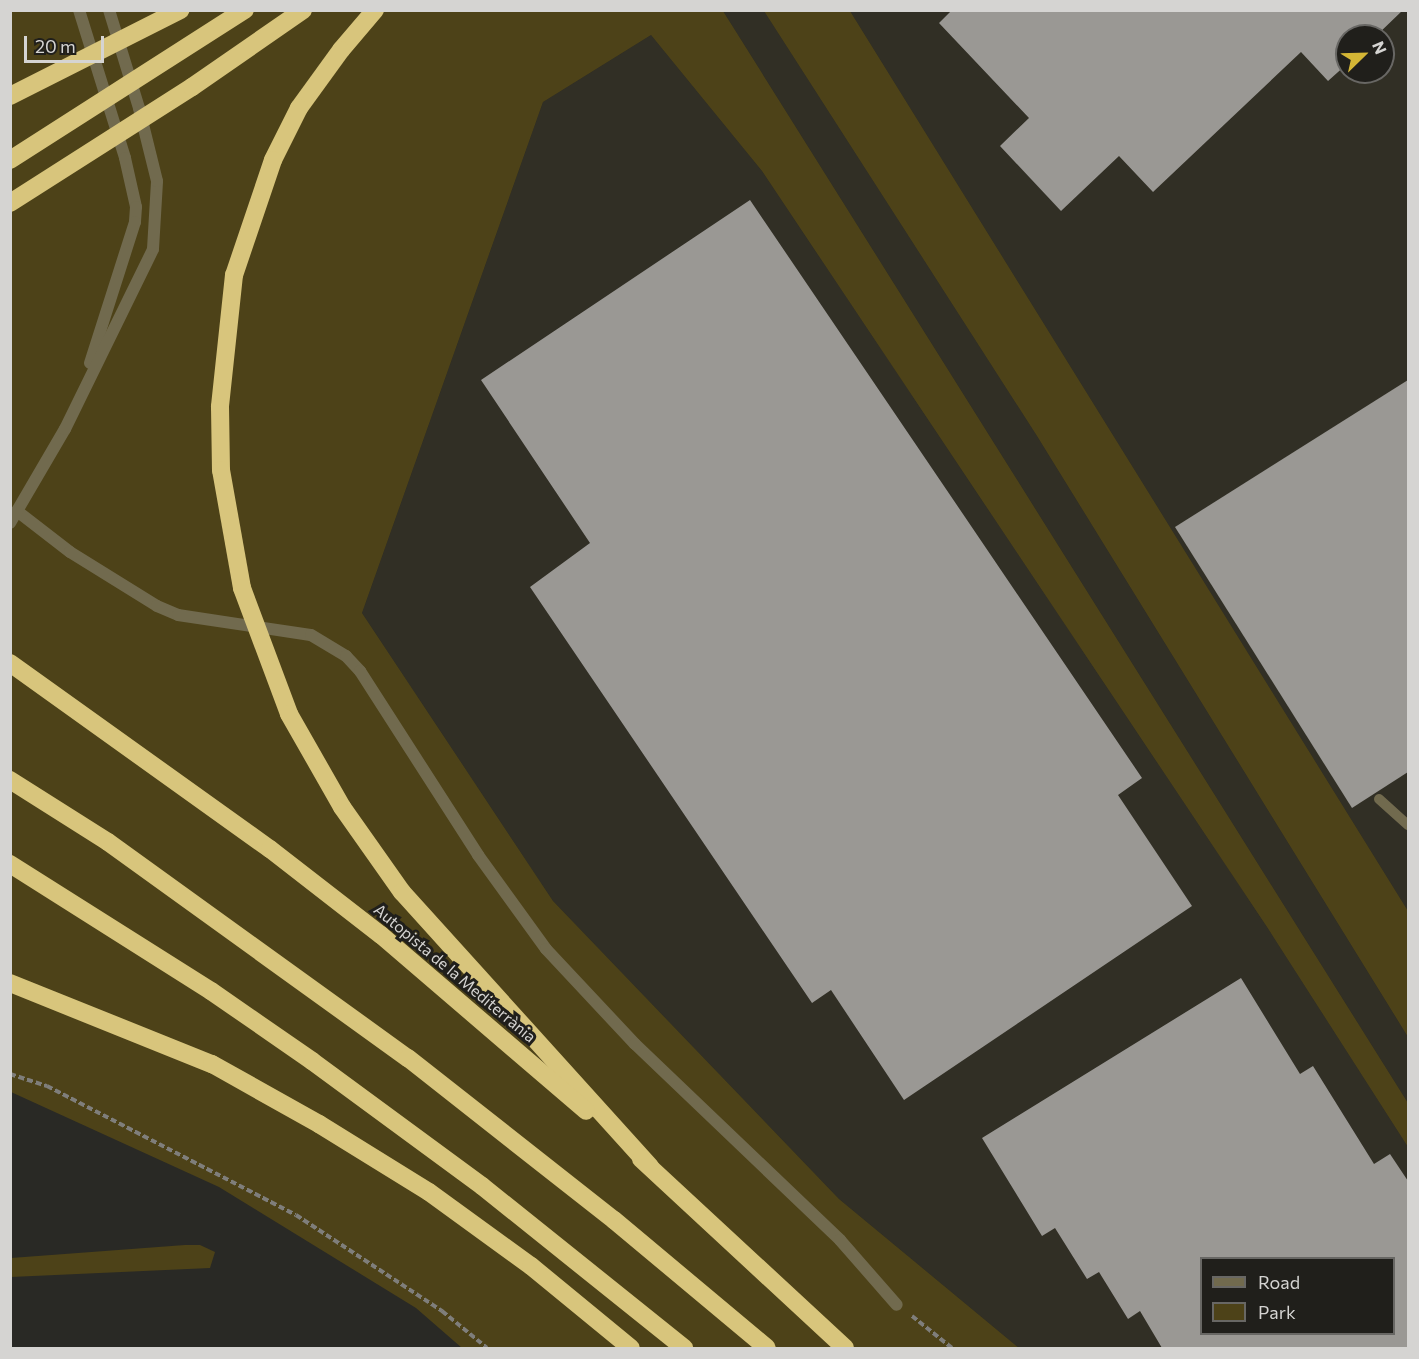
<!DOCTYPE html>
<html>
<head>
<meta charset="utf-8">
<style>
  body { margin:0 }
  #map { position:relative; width:1419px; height:1359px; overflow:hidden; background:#292925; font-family:Commissioner,sans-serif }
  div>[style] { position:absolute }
  .built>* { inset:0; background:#312f25 }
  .green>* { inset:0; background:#4d4218 }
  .building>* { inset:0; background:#9a9894 }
  .path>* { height:4px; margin-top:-2px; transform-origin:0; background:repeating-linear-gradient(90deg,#7f7e7b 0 6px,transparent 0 9px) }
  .lane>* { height:10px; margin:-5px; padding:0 5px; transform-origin:5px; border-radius:5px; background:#716a4e }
  .street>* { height:12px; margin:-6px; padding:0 6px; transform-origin:6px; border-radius:6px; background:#716a4e }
  .highway>* { height:18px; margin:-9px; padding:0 9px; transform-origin:9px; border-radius:9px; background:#d8c57c }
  span { translate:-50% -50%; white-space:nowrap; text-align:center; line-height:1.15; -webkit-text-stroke:6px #201f1b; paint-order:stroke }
  .street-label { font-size:16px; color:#d5d4d2 }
  .frame { position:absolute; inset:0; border:12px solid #d5d4d2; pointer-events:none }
  .legend { position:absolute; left:1200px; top:1257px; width:195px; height:78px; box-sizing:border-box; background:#201f1b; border:2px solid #686764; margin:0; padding:8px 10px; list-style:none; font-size:18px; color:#d5d4d2 }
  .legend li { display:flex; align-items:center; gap:12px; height:30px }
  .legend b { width:30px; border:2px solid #686764 }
  .north { position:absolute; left:1335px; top:24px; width:60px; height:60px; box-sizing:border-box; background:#201f1b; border:2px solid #686764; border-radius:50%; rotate:67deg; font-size:16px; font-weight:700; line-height:24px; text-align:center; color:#d5d4d2 }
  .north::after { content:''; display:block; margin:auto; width:21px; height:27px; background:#d4b635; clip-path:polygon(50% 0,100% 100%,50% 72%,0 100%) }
  .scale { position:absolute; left:24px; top:36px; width:80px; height:27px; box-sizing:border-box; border:3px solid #d5d4d2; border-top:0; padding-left:8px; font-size:18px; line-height:21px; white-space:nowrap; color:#d5d4d2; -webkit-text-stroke:4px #201f1b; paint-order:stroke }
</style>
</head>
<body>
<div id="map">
  <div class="built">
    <i style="clip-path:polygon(723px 11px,764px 11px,1037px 436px,1408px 1037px,1408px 1103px)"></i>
    <i style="clip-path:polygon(evenodd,850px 11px,1408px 11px,1408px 911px,850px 11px,1347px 36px,1383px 36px,1383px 72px,1347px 72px,1347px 36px)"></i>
    <i style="clip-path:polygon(evenodd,651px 35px,762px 171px,1267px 927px,1408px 1147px,1408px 1348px,1019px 1348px,839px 1199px,553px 901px,362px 613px,543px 102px,651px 35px,1202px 1258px,1394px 1258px,1394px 1334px,1202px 1334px,1202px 1258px)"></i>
  </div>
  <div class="green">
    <i style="clip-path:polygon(10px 11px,723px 11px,1408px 1103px,1408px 1147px,1267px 927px,762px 171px,651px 35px,543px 102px,362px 613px,553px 901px,839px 1199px,1019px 1348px,462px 1348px,416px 1308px,219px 1187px,11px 1092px)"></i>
    <i style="clip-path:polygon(764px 11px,850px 11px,1408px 911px,1408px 1037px,1037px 436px)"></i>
    <i style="clip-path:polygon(185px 1245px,200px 1245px,215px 1252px,210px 1268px,11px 1277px,11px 1258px)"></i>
  </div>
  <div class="building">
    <i style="clip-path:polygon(952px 10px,1403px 10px,1376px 36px,1347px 36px,1347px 64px,1328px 81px,1301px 52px,1153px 192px,1119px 156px,1061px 211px,1000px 146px,1029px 118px,939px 23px)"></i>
    <i style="clip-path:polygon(750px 200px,1142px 778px,1118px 795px,1192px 906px,904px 1100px,831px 990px,812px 1003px,530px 587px,590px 543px,481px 380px)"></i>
    <i style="clip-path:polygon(1408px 380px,1408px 772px,1352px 808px,1175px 527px)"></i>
    <i style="clip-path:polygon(evenodd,1241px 978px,1300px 1074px,1313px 1066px,1374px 1164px,1390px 1154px,1408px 1181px,1408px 1348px,1162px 1348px,1140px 1311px,1128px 1319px,1099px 1272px,1087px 1279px,1055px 1228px,1042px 1236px,982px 1138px,1241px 978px,1202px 1258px,1394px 1258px,1394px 1334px,1202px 1334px,1202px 1258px)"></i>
  </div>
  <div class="path">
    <i style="left:10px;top:1074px;width:39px;rotate:18deg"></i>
    <i style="left:47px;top:1086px;width:280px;rotate:27.4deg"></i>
    <i style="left:296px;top:1215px;width:175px;rotate:33.3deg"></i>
    <i style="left:442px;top:1311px;width:58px;rotate:39.4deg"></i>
    <i style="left:912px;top:1316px;width:51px;rotate:38.7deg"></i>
  </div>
  <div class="lane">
    <i style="left:1379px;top:799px;width:39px;rotate:42deg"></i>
  </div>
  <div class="street">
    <i style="left:79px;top:10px;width:155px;rotate:72.7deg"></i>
    <i style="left:125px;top:158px;width:50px;rotate:77.3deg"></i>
    <i style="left:136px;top:207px;width:15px;rotate:94deg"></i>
    <i style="left:135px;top:222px;width:148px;rotate:107.7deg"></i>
    <i style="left:17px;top:511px;width:67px;rotate:37.7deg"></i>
    <i style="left:70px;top:552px;width:102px;rotate:31.8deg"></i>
    <i style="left:157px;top:606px;width:23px;rotate:23deg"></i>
    <i style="left:178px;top:615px;width:134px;rotate:8.6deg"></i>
    <i style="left:311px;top:635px;width:41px;rotate:31deg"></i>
    <i style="left:346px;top:656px;width:21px;rotate:47deg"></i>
    <i style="left:360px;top:671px;width:219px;rotate:57.3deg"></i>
    <i style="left:478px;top:855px;width:116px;rotate:54.1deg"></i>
    <i style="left:546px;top:949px;width:130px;rotate:46.9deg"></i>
    <i style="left:635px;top:1044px;width:284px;rotate:43.7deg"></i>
    <i style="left:840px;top:1240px;width:86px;rotate:48.8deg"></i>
    <i style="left:10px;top:523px;width:109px;rotate:-59.7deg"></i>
    <i style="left:65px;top:429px;width:200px;rotate:-63.9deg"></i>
    <i style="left:153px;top:249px;width:68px;rotate:-86.6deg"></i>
    <i style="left:157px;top:181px;width:75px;rotate:-103.9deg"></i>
    <i style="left:139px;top:108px;width:102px;rotate:-107deg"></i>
  </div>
  <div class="highway">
    <i style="left:375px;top:10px;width:52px;rotate:130.4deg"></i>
    <i style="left:341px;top:50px;width:72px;rotate:125.9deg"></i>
    <i style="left:299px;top:108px;width:58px;rotate:116.6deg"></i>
    <i style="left:273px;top:160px;width:121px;rotate:108.7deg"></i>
    <i style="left:234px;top:275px;width:133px;rotate:96.1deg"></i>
    <i style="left:220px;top:407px;width:63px;rotate:89.1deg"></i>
    <i style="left:221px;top:470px;width:120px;rotate:79.9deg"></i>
    <i style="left:242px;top:588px;width:134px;rotate:69.5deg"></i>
    <i style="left:289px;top:714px;width:107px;rotate:60.3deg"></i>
    <i style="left:342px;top:807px;width:104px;rotate:54.8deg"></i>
    <i style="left:402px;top:892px;width:370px;rotate:47.9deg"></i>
    <i style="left:10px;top:96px;width:191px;rotate:-26.8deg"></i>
    <i style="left:10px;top:160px;width:279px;rotate:-32.6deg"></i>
    <i style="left:10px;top:203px;width:216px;rotate:-32.5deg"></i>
    <i style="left:192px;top:87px;width:135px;rotate:-34.7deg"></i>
    <i style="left:10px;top:663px;width:320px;rotate:35.6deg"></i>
    <i style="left:270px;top:849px;width:140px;rotate:37.8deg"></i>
    <i style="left:381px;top:935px;width:270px;rotate:40.6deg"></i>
    <i style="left:10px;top:780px;width:116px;rotate:32.3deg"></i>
    <i style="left:108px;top:842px;width:370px;rotate:35.8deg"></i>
    <i style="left:408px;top:1058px;width:262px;rotate:38.2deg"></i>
    <i style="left:614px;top:1220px;width:199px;rotate:39.9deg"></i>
    <i style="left:10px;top:864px;width:238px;rotate:32.3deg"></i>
    <i style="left:211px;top:991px;width:123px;rotate:34.7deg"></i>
    <i style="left:312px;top:1061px;width:211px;rotate:36.3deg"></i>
    <i style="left:482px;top:1186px;width:259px;rotate:38.7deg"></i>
    <i style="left:10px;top:983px;width:218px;rotate:21.9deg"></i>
    <i style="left:212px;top:1064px;width:123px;rotate:29.3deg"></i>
    <i style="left:319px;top:1124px;width:129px;rotate:31.7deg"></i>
    <i style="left:429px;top:1192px;width:126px;rotate:36deg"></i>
    <i style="left:531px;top:1266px;width:129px;rotate:39.4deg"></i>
    <i style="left:641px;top:1159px;width:278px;rotate:42.8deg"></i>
  </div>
  <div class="street-label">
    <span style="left:455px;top:973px;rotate:40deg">Autopista de la Mediterrània</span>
  </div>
  <div class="frame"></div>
  <ul class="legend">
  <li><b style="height:8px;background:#716a4e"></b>Road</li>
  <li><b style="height:16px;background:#4d4218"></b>Park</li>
  </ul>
  <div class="north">N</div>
  <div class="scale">20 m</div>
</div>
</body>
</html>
